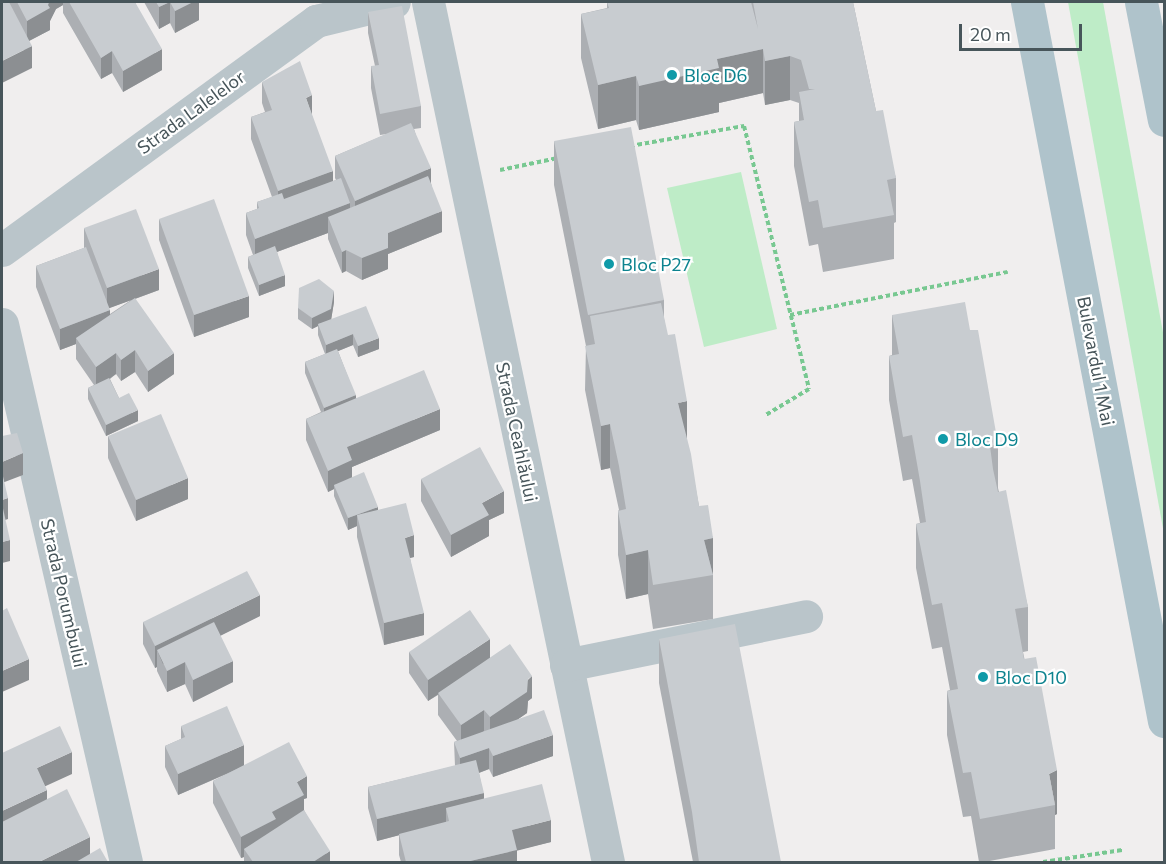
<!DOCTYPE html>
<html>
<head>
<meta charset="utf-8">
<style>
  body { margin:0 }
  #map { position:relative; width:1166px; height:864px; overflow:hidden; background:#f0eeee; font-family:Commissioner,sans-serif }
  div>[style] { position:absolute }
  .green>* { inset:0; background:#beecc7 }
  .path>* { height:4px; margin-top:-2px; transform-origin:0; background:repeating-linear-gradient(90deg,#78c891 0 4.5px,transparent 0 7.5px) }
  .minor>* { height:33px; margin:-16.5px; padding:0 16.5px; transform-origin:16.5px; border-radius:16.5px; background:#bac5ca }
  .major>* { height:33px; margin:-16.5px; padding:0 16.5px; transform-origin:16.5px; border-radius:16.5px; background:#afc3cb }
  .wall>* { inset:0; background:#acafb3 }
  .shaded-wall>* { inset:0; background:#8c8f92 }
  .building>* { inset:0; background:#c8ccd0 }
  .dots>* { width:16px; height:16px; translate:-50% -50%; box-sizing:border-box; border:3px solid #fff; border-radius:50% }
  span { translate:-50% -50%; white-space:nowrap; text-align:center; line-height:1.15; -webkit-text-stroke:4.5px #fff; paint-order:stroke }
  .culture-label { font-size:18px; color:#0d838f }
  .left { translate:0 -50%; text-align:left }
  .street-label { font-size:18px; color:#47555a }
  .frame { position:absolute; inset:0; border:3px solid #47555a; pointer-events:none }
  .scale { position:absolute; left:959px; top:24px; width:123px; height:27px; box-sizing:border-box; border:3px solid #47555a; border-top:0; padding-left:8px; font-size:18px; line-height:21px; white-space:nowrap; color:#47555a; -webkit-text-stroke:4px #fff; paint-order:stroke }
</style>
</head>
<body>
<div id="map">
  <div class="green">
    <i style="clip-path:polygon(1068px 2px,1103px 2px,1164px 338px,1164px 534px)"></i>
    <i style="clip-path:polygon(741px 172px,777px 329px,704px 347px,667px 188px)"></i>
  </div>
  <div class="path">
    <i style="left:630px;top:146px;width:116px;rotate:-10deg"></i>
    <i style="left:744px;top:126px;width:271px;rotate:76.1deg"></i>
    <i style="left:809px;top:389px;width:52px;rotate:149deg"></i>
    <i style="left:500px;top:170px;width:59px;rotate:-11.7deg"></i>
    <i style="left:790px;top:315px;width:222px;rotate:-11.2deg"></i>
    <i style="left:1043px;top:862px;width:80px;rotate:-8.6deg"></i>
  </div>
  <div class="minor">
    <i style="left:428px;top:2px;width:879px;rotate:78.18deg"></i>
    <i style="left:2px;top:250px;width:389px;rotate:-36.1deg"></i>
    <i style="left:316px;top:21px;width:80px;rotate:-13.7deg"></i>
    <i style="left:2px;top:324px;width:552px;rotate:77.02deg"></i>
    <i style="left:566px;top:665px;width:245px;rotate:-11.5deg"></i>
  </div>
  <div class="major">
    <i style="left:1027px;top:2px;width:732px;rotate:79.21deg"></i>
    <i style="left:1141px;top:2px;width:120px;rotate:79deg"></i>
  </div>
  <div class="wall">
    <i style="clip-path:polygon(2px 2px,135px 2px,162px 70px,123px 92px,112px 73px,101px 79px,63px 13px,63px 5px,56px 9px,50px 21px,50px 30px,29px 41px,32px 68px)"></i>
    <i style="clip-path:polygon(144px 2px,199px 2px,199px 20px,175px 33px,170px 23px,159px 29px)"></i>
    <i style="clip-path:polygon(607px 2px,853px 2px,876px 111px,896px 178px,896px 222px,894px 223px,894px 259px,823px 272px,818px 244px,809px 246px,794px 166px,794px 122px,799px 121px,799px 103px,790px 100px,765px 105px,763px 93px,719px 103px,719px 112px,639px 130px,636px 120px,598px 129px,581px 58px,581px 14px,607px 8px)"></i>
    <i style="clip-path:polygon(368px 12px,421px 106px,421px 128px,414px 129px,431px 183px,442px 232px,388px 254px,388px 269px,362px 280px,346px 271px,342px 273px,328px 239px,328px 233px,277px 252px,285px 286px,259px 296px,248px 268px,248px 257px,253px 255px,246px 235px,246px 213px,257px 209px,257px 202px,272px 197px,251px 139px,251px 117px,265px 112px,262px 103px,262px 82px,312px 116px,333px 181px,336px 180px,335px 178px,335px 156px,387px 134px,380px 135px,371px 88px,371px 66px,375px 66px,368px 33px)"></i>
    <i style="clip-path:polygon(554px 141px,664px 300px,664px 319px,699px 506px,713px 538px,713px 619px,653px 629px,648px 594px,626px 599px,618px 555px,618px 511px,619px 510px,610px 468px,601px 470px,585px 390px,586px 346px,554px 185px)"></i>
    <i style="clip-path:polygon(159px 219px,249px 317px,194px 337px,159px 240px)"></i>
    <i style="clip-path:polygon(evenodd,84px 228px,159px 290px,135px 299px,174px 374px,148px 392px,135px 372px,121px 381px,116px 374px,110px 379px,119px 398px,138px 421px,106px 436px,88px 399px,88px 388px,94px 385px,76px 359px,76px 344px,60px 350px,36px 287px,36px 266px,84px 248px,84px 228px,131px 300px,110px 314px,109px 308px,131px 300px)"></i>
    <i style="clip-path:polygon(334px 302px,331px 319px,379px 349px,358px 357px,353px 345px,338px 351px,356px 398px,440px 430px,352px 467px,352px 477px,414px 557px,410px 558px,424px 635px,384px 645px,357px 537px,357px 526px,348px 530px,334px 496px,334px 489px,328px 492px,306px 440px,306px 419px,321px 412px,305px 373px,305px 362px,325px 354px,318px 335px,318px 326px,312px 329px,298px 319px,298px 308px)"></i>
    <i style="clip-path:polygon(892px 315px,970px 330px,998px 444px,998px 488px,1028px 607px,1028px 651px,1023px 652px,1057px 814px,1055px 815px,1055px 849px,984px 862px,979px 862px,971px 816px,963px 817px,947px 735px,947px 691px,950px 690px,942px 647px,932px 649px,916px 568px,916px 524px,920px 523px,912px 479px,903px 481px,889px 400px,889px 356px,892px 355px)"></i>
    <i style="clip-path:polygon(108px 436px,188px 499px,136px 521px,108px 458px)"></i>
    <i style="clip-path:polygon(421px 479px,504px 513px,489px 520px,489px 536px,451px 557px,421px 501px)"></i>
    <i style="clip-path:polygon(260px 616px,220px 636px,233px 682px,193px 702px,185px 684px,167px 692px,157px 671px,157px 667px,155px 668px,143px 644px,143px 622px)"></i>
    <i style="clip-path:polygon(659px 639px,781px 862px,693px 862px,659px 683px)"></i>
    <i style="clip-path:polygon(409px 652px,490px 658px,532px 698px,528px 701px,527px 713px,518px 719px,553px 756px,493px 777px,489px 769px,479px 773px,484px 799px,551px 842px,517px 850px,517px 862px,401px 862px,399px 855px,399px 835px,377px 841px,368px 808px,368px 787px,455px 766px,454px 742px,457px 741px,438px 715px,438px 695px,428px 701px,409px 673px)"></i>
    <i style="clip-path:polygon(181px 726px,244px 765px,307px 798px,304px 799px,304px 810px,330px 862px,244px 862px,244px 857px,241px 858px,213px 803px,213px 781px,229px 773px,178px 795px,165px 767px,165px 746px,181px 739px)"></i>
  </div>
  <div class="shaded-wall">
    <i style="clip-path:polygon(49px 2px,63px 2px,63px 5px,56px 9px,50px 21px,50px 30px,27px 42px,27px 21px,48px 5px)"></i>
    <i style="clip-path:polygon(170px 2px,170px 23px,159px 29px,159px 7px)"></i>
    <i style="clip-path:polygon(193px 2px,199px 2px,199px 20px,175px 33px,175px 11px)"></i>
    <i style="clip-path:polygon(32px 46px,32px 68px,2px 83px,2px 61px)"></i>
    <i style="clip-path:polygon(162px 49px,162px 70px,123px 92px,123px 71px)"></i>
    <i style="clip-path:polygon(763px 49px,763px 93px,719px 103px,719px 112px,639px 130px,639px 86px,717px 59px)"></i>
    <i style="clip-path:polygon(112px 51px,112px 73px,101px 79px,101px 58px)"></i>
    <i style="clip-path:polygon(790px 56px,790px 100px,765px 105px,765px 61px)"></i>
    <i style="clip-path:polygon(636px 76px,636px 120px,598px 129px,598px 85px)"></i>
    <i style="clip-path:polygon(312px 95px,312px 116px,306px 98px)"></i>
    <i style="clip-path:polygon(431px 168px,431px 189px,355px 222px,355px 201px)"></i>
    <i style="clip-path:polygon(333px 171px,333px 193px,278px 212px,278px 191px)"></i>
    <i style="clip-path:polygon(350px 203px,350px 224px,328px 217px,328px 233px,255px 260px,255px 239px)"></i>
    <i style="clip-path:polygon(442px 211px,442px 232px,388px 254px,388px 269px,362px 280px,362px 258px,388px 233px)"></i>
    <i style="clip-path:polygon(346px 250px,346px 271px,342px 273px,342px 252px)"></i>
    <i style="clip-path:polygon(159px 269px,159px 290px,107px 309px,107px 288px)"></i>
    <i style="clip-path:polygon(285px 275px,285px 286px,259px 296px,259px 285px)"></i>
    <i style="clip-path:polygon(334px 291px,334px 302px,331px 321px,318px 324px,318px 326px,312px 329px,312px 318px)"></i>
    <i style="clip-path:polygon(249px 296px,249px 317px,194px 337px,194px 315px)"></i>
    <i style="clip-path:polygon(110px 310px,110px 331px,76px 338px,76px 344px,60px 350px,60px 329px)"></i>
    <i style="clip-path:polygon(353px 334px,353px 345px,326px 356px,326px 345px)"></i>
    <i style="clip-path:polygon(379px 338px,379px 349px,358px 357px,358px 346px)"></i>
    <i style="clip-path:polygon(135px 350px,135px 372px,121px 381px,121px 360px)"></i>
    <i style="clip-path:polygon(116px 353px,116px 374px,96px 388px,96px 367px)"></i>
    <i style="clip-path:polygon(174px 353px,174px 374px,148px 392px,148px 371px)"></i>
    <i style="clip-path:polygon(356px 395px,356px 407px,324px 419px,324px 408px)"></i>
    <i style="clip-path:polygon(687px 401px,687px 445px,678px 403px)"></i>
    <i style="clip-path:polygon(440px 409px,440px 430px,352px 467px,352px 481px,334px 485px,334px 489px,328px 492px,328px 471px,347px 447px)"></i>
    <i style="clip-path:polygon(138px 410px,138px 421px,106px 436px,106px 425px)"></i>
    <i style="clip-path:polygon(610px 424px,610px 468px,601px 470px,601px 426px)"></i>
    <i style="clip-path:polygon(23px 453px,23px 475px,2px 483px,2px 462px)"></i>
    <i style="clip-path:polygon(188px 478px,188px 499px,136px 521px,136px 500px)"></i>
    <i style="clip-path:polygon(504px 491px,504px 513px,489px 520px,489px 536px,451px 557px,451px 535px,482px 503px)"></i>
    <i style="clip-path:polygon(8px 498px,8px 519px,2px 521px,2px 500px)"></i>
    <i style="clip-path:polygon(378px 507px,378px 518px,357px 515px,357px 526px,348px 530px,348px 518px)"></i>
    <i style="clip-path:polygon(414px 535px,414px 557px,405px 559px,405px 538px)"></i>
    <i style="clip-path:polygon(713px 538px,713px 582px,713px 575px,704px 540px)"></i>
    <i style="clip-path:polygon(10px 540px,10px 561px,2px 563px,2px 542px)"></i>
    <i style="clip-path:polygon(648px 550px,648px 594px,626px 599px,626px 555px)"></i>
    <i style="clip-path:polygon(260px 595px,260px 616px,163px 664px,157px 650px,157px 667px,155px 668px,155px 646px)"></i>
    <i style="clip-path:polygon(424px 613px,424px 635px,384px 645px,384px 623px)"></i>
    <i style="clip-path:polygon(490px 639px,490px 660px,428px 701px,428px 680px)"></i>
    <i style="clip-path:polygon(29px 659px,29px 680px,2px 692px,2px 671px)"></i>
    <i style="clip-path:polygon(233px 661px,233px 682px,193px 702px,193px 680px)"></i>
    <i style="clip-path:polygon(185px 662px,185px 684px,167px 692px,167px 671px)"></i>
    <i style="clip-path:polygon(532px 676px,532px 698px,528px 701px,527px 713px,490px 739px,490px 717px)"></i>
    <i style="clip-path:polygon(484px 710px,484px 731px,461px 747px,461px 725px)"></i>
    <i style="clip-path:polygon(553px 735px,553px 756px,493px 777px,493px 756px)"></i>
    <i style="clip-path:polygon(244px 745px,244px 766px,178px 795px,178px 774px)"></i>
    <i style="clip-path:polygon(489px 748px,489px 769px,460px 780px,460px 758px)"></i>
    <i style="clip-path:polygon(72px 752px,72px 774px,37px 790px,37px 768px)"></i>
    <i style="clip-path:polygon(1057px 770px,1057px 814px,1055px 815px,1055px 805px,1049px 774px)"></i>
    <i style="clip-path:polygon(307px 776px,307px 798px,304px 799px,304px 816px,244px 849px,244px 857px,241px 858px,241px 837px,297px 782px)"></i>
    <i style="clip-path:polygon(47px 790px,47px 812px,2px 832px,2px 811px)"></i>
    <i style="clip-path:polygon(484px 793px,484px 814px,446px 808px,446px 823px,377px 841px,377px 819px)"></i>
    <i style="clip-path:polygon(551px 820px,551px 842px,512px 852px,512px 830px)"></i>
    <i style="clip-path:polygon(90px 837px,90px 858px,81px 862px,39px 862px)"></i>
    <i style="clip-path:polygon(517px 850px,517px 862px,466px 862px)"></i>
    <i style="clip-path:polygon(330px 851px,330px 862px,313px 862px)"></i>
  </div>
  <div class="building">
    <i style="clip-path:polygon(2px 2px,9px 2px,32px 46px,2px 61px)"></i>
    <i style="clip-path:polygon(17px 2px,49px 2px,48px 5px,50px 8px,27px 21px)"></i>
    <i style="clip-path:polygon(69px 2px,135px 2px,162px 49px,123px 71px,112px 51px,101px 58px)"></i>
    <i style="clip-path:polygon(156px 2px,193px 2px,175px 11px,170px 2px,159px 7px)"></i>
    <i style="clip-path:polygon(607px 2px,751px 2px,758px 29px,753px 2px,853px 2px,876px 111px,883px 110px,896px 178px,887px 180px,894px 215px,823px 228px,818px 200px,809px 202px,794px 122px,804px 120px,799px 92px,815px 89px,809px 89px,801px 60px,790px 56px,765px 61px,763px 49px,717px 59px,719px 68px,639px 86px,636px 76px,598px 85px,581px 14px,609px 8px)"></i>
    <i style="clip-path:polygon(402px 6px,421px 106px,380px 114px,371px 66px,379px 65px,368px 12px)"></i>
    <i style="clip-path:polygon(300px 61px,312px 95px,306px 98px,333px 171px,278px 191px,251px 117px,272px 110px,262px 82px)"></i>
    <i style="clip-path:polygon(411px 123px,431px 168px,355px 201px,335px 156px)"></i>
    <i style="clip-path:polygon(631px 127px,664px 300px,588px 315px,554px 141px)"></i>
    <i style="clip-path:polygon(428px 176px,442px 211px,388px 233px,388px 248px,362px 258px,346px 250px,342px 252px,328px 217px)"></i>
    <i style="clip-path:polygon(341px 178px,350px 203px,255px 239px,246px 213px,259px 208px,257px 202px,282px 193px,284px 199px)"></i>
    <i style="clip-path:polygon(214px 199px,249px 296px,194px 315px,159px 219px)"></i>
    <i style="clip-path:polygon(136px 209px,159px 269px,107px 288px,84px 228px)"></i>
    <i style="clip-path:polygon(275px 246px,285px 275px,259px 285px,248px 257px)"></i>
    <i style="clip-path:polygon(86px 247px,110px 310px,60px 329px,36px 266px)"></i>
    <i style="clip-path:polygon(319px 279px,334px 291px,331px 309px,312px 318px,298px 308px,299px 288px)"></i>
    <i style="clip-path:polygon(135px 298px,174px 353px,148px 371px,135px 350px,121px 360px,116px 353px,96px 367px,76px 338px)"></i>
    <i style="clip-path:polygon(965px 302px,970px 330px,978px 330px,998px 444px,990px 446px,993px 469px,998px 492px,1006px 490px,1028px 607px,1015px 609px,1024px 659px,1036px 657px,1057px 770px,1049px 774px,1055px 805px,980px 819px,971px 772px,963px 773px,947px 691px,958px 689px,942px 603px,932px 605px,916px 524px,926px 522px,920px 481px,912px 435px,903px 437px,889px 356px,899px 354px,892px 315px)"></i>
    <i style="clip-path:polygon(661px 303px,668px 335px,675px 334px,687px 401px,678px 403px,691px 454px,699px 506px,708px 505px,713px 538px,704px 540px,713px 575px,653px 585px,648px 550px,626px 555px,618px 511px,626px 509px,619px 466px,610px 424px,601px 426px,585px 346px,595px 344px,590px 316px)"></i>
    <i style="clip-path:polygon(366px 306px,379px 338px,358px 346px,353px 334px,326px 345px,318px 324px)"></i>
    <i style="clip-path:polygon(337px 349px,356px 395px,324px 408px,305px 362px)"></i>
    <i style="clip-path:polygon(424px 370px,440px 409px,347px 447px,352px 460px,328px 471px,306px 419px)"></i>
    <i style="clip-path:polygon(109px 378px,119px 398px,129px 393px,138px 410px,106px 425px,88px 388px)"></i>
    <i style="clip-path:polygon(161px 414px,188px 478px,136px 500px,108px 436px)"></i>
    <i style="clip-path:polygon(17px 433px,23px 453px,2px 462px,2px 436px)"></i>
    <i style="clip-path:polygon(480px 447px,504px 491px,482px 503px,489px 515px,451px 535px,421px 479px)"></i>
    <i style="clip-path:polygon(2px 472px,8px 498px,2px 500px)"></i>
    <i style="clip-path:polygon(364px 472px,378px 507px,348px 518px,334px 485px)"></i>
    <i style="clip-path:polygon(406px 503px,414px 535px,405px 538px,424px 613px,384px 623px,357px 515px)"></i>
    <i style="clip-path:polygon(2px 504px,10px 540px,2px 542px)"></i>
    <i style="clip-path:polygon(247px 571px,260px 595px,155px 646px,143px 622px)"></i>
    <i style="clip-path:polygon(7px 608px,29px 659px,2px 671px,2px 611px)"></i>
    <i style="clip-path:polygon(470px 610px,490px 639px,428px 680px,409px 652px)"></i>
    <i style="clip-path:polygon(214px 622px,233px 661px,193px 680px,185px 662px,167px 671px,157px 650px)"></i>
    <i style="clip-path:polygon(735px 624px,781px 862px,699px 862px,692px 812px,659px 639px)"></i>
    <i style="clip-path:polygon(510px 644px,532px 676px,528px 679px,527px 692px,490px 717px,484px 710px,461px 725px,438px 693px)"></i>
    <i style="clip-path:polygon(227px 706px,244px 745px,178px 774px,165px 746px,185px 737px,181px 726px)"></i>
    <i style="clip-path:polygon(544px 710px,553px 735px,493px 756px,489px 748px,460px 758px,454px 742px)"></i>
    <i style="clip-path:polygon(60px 726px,72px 752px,37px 768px,47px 790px,2px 811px,2px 753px)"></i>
    <i style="clip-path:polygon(289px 742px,307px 776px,297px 782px,304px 795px,272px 812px,276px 819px,241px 837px,213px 781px)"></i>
    <i style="clip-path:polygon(476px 760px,484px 793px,377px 819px,368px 787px)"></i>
    <i style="clip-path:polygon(542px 784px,551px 820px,512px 830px,517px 850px,466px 862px,406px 862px,399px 834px,449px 821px,446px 808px)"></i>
    <i style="clip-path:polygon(67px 789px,90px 837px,39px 862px,2px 862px,2px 822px)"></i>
    <i style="clip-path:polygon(304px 810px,330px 851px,313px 862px,253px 862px,244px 849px)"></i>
    <i style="clip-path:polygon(100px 848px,108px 862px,76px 862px)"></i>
  </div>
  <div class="dots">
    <i style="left:672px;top:75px;background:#0f9aa8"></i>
    <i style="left:609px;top:264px;background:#0f9aa8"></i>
    <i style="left:943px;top:439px;background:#0f9aa8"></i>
    <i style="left:983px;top:677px;background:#0f9aa8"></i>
  </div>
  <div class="culture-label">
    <span class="left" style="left:684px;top:75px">Bloc D6</span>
    <span class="left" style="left:621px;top:264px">Bloc P27</span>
    <span class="left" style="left:955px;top:439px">Bloc D9</span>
    <span class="left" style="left:995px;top:677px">Bloc D10</span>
  </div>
  <div class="street-label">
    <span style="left:191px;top:112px;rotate:-36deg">Strada Lalelelor</span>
    <span style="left:1096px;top:361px;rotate:79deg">Bulevardul 1 Mai</span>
    <span style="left:517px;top:432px;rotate:78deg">Strada Ceahlăului</span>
    <span style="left:64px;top:593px;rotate:77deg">Strada Porumbului</span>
  </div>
  <div class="frame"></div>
  <div class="scale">20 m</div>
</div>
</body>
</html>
